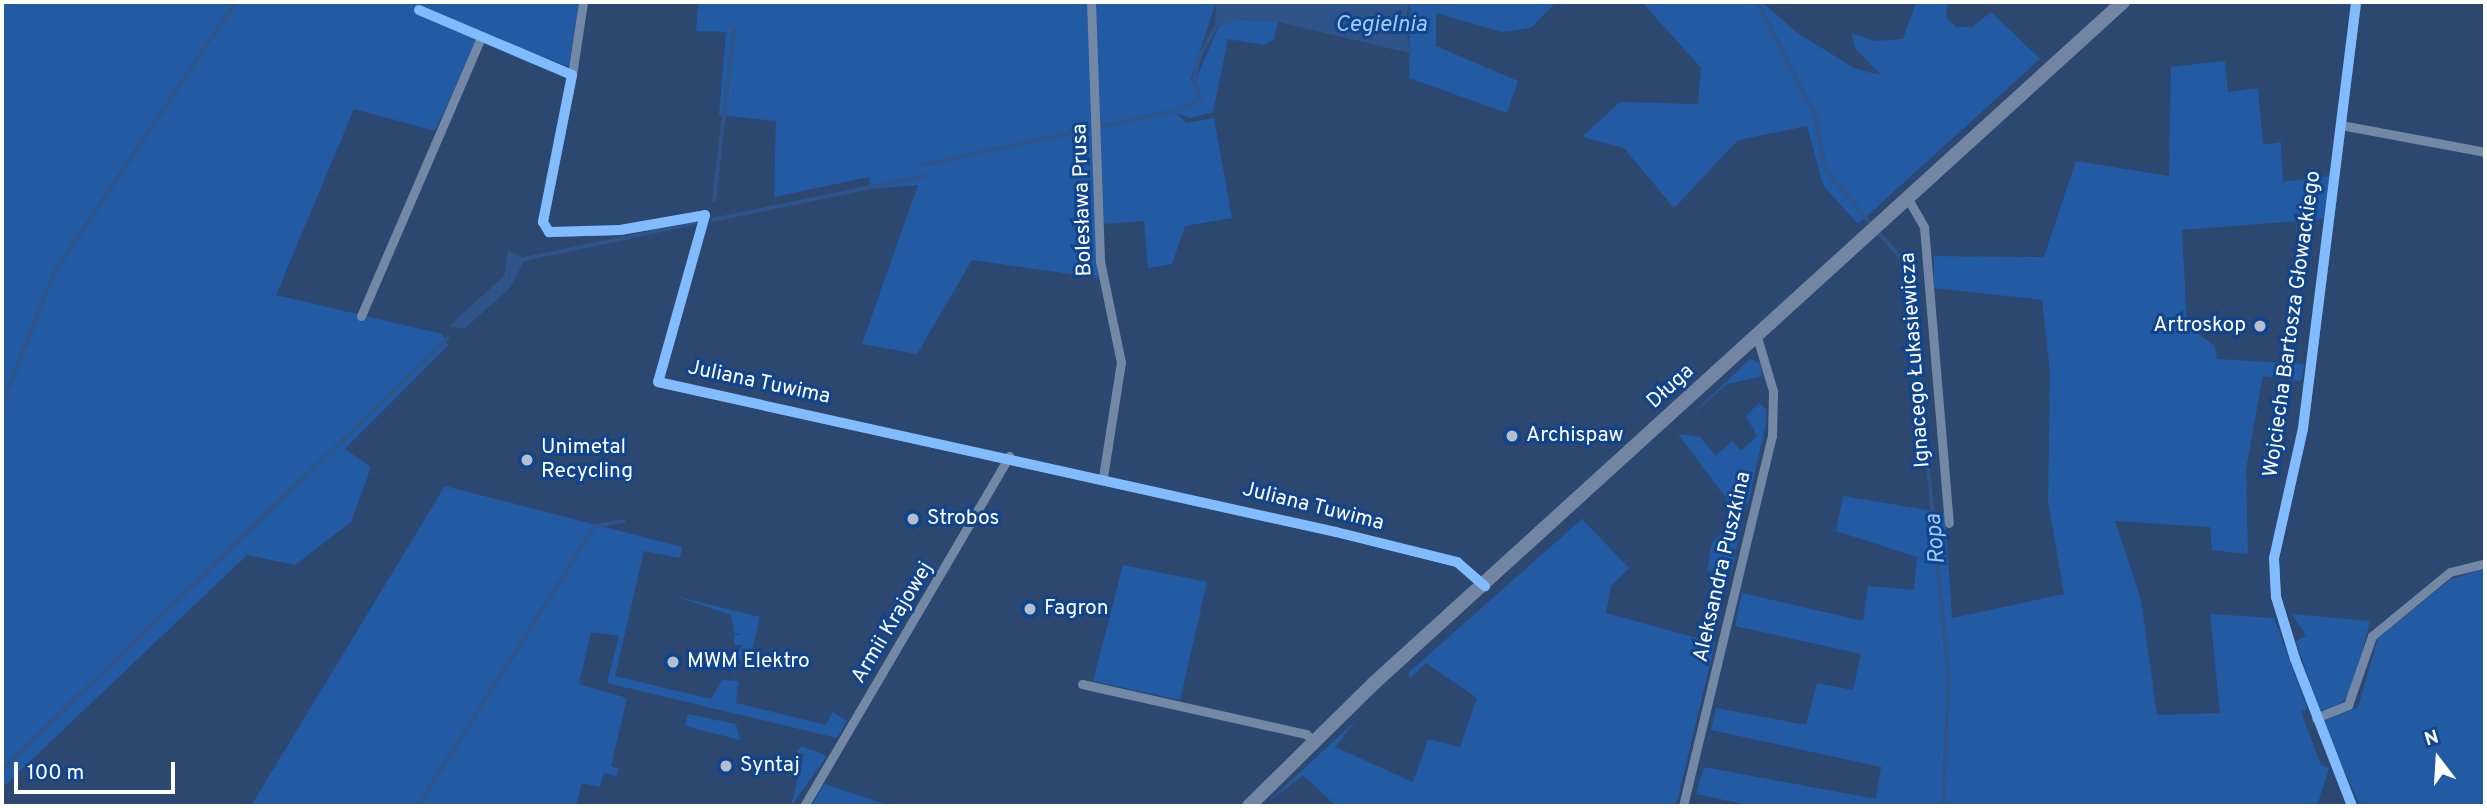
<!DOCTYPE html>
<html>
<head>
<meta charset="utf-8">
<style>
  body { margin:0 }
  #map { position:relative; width:2487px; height:808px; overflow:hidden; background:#2c4870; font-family:Overpass,sans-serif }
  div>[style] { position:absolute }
  .green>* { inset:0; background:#225aa4 }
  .water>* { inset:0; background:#2e5489 }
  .stream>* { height:3.5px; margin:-1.75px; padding:0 1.75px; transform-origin:1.75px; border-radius:1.75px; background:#2e5489 }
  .minor>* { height:9px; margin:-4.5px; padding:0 4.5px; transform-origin:4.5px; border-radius:4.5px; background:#7388a4 }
  .primary>* { height:14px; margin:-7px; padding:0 7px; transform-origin:7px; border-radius:7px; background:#7286a3 }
  .cycleway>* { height:10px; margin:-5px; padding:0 5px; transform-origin:5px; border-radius:5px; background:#80bcff }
  .dots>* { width:19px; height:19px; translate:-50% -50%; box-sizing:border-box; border:4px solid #10448c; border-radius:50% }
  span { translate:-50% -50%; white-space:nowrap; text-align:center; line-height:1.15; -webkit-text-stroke:6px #10448c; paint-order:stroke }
  .street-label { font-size:21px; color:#fff }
  .poi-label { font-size:21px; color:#fff }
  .right { translate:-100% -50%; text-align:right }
  .left { translate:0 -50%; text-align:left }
  .water-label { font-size:23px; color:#a2c9fa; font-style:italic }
  .frame { position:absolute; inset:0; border:4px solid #fff; pointer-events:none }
  .north { position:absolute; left:2403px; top:724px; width:70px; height:70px; -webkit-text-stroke:5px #10448c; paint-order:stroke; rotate:343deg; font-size:19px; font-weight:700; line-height:28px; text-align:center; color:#fff }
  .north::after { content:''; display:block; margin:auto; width:24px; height:32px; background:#fff; clip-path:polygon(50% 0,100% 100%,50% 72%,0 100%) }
  .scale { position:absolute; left:14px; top:762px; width:161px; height:32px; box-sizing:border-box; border:4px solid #fff; border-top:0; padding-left:9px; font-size:21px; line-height:24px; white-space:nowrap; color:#fff; -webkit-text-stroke:5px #10448c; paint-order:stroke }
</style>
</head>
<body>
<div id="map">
  <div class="green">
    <i style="clip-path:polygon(2px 2px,579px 2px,569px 67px,480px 32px,435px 131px,354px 109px,276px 295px,442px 334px,448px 345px,345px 449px,371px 467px,351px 522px,295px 565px,247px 555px,2px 788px)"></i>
    <i style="clip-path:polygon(698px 2px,1216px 2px,1191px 79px,1202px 104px,1196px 79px,1218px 28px,1234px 19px,1278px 22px,1274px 40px,1264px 45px,1228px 39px,1213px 112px,1190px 118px,1175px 112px,1186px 123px,1214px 118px,1232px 218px,1185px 226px,1172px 264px,1148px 268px,1144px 221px,1103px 224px,1101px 170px,1094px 167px,1098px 278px,972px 260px,917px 354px,862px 344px,918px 185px,871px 189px,869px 177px,774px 197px,776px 121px,719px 115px,726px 32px,696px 31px)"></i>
    <i style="clip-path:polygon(1410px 2px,1556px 2px,1531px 28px,1502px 32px,1436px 13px,1436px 46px,1518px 81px,1507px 113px,1409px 78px)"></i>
    <i style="clip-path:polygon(1642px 2px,1762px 2px,1796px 32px,1854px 68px,1881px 75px,1855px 48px,1851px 33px,1874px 41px,1903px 39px,1916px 2px,1948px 2px,1946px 18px,1956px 27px,1972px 27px,1991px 12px,2040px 59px,1858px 224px,1823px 185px,1807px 126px,1738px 140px,1674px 208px,1624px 148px,1582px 137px,1620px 102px,1698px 104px,1701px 68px)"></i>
    <i style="clip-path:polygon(2225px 61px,2228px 92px,2258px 88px,2263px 145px,2281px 142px,2283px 182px,2330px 176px,2323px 219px,2182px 230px,2187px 326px,2215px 346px,2217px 359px,2304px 364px,2301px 381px,2263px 376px,2246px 469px,2248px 554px,2212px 550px,2210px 527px,2115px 521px,2141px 600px,2157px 715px,2220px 713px,2210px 614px,2274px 618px,2307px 708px,2301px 712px,2321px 765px,2329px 768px,2317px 806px,1753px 806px,1696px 794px,1704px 767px,1876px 799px,1881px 767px,1711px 730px,1716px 708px,1806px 725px,1817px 683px,1853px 690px,1861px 654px,1735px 626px,1742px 593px,1863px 621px,1868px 586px,1914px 590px,1917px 557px,1836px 531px,1843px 496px,1945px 513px,1952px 618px,2064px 594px,2048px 500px,2050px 372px,2042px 300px,1934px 288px,1934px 256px,2044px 257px,2076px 161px,2169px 176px,2171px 67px)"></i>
    <i style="clip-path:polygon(1750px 359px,1760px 363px,1762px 376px,1727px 384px,1685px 421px)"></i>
    <i style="clip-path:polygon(1759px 403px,1766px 409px,1766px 424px,1748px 503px,1736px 511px,1678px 434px,1700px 437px,1716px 456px,1732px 441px,1741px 451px,1757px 436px,1746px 416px)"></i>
    <i style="clip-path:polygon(445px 486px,682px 547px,680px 558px,644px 551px,615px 676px,711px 699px,722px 680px,739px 681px,736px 703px,826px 725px,839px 699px,833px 712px,847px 721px,837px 738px,607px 683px,619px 636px,591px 632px,579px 684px,627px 698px,611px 766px,619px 769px,616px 776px,604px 773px,600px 787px,582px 783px,576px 806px,251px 806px)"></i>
    <i style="clip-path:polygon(1582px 519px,1629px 568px,1611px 586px,1606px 613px,1715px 643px,1676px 806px,1336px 806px,1303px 775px,1265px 805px,1356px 720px,1335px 747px,1413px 782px,1428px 739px,1460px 747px,1477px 698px,1426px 663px,1410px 678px,1408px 673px)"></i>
    <i style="clip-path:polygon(1732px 525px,1740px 531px,1732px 569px,1707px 571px,1712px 543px)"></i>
    <i style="clip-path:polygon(1123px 565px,1207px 582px,1180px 700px,1093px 681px)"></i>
    <i style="clip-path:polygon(2485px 569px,2485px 806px,2360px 806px,2323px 721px,2358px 707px,2378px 638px,2451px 579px)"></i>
    <i style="clip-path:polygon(675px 596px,760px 617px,748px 669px,736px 655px,743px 645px,734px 645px,734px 635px,742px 635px,734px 633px,731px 615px)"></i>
    <i style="clip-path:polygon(2292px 614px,2370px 621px,2351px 695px,2334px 708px,2320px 711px,2296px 641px,2306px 636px)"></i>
    <i style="clip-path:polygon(688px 714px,736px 724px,740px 740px,685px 726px)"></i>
    <i style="clip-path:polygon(802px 746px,827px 756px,791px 806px,804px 754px,796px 752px)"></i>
    <i style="clip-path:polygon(824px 784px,891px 806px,811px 806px)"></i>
  </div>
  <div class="water">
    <i style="clip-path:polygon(1216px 2px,1410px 2px,1405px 20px,1410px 53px,1278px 22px,1241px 19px,1215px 28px)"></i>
    <i style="clip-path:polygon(508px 250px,525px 259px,510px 288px,464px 329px,449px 326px,504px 276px)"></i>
  </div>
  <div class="stream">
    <i style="left:1758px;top:2px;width:129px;rotate:63.2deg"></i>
    <i style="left:1816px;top:117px;width:54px;rotate:79.3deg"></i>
    <i style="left:1826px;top:170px;width:73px;rotate:50deg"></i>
    <i style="left:1179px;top:110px;width:25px;rotate:-27deg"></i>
    <i style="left:1201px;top:99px;width:20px;rotate:-110deg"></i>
    <i style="left:1194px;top:80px;width:23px;rotate:-77deg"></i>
    <i style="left:1199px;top:58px;width:34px;rotate:-62deg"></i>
    <i style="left:923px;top:165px;width:255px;rotate:-12.2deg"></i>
    <i style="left:714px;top:200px;width:172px;rotate:-83.3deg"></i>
    <i style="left:713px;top:220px;width:216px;rotate:-11.8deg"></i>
    <i style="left:1878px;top:232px;width:36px;rotate:48deg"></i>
    <i style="left:525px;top:259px;width:173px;rotate:-12deg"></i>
    <i style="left:1910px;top:272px;width:408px;rotate:84.5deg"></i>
    <i style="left:1949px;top:678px;width:128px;rotate:92.2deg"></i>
    <i style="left:2px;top:405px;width:142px;rotate:-68.5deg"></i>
    <i style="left:54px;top:273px;width:326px;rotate:-56.1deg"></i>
    <i style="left:2px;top:770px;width:620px;rotate:-44.08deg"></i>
    <i style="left:418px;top:806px;width:331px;rotate:-57.7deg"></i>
    <i style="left:595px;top:526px;width:29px;rotate:-10deg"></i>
  </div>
  <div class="minor">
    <i style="left:1091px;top:2px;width:259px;rotate:88deg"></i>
    <i style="left:1100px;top:261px;width:103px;rotate:78.3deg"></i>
    <i style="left:1121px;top:362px;width:116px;rotate:98.9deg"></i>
    <i style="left:419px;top:10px;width:166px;rotate:23deg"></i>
    <i style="left:572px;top:75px;width:150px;rotate:101.2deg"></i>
    <i style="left:543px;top:222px;width:12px;rotate:59deg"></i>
    <i style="left:549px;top:232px;width:71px;rotate:-1.6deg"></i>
    <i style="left:620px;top:230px;width:86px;rotate:-10deg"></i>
    <i style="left:705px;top:215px;width:173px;rotate:105.7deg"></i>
    <i style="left:658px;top:382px;width:694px;rotate:12.48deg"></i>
    <i style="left:1336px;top:532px;width:125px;rotate:13.9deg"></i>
    <i style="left:1457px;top:562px;width:37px;rotate:41deg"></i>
    <i style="left:572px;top:75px;width:74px;rotate:-81.4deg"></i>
    <i style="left:2341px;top:125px;width:147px;rotate:10.6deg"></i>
    <i style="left:1908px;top:199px;width:32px;rotate:60deg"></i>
    <i style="left:1924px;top:227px;width:297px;rotate:85.2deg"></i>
    <i style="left:361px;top:316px;width:303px;rotate:-66.7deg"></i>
    <i style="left:1082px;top:684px;width:230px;rotate:12.6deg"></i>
    <i style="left:1306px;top:734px;width:12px;rotate:42deg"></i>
    <i style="left:2316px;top:718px;width:35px;rotate:-22deg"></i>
    <i style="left:2348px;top:705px;width:73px;rotate:-70.8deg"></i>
    <i style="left:2372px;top:636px;width:101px;rotate:-39.4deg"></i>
    <i style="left:2450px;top:572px;width:36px;rotate:-14deg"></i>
    <i style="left:804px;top:806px;width:406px;rotate:-59.6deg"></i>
    <i style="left:1683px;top:806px;width:381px;rotate:-76.5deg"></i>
    <i style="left:1772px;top:436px;width:45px;rotate:-88.7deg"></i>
    <i style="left:1773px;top:391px;width:56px;rotate:-106.5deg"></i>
    <i style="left:2352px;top:806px;width:158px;rotate:-111.2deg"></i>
    <i style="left:2295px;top:659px;width:65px;rotate:-107deg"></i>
    <i style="left:2276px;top:597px;width:39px;rotate:-93deg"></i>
    <i style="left:2274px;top:558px;width:133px;rotate:-77.4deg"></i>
    <i style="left:2303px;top:428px;width:429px;rotate:-82.9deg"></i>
  </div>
  <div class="primary">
    <i style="left:1249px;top:806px;width:174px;rotate:-44.5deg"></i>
    <i style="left:1373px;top:684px;width:1014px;rotate:-42.28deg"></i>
  </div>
  <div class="cycleway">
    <i style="left:419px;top:10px;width:166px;rotate:23deg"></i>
    <i style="left:572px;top:75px;width:150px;rotate:101.2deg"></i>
    <i style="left:543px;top:222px;width:12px;rotate:59deg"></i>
    <i style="left:549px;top:232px;width:71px;rotate:-1.6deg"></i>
    <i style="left:620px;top:230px;width:86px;rotate:-10deg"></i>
    <i style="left:705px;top:215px;width:173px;rotate:105.7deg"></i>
    <i style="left:658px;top:382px;width:694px;rotate:12.48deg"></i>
    <i style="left:1336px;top:532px;width:125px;rotate:13.9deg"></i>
    <i style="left:1457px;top:562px;width:37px;rotate:41deg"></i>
    <i style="left:2352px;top:806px;width:158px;rotate:-111.2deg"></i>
    <i style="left:2295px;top:659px;width:65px;rotate:-107deg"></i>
    <i style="left:2276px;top:597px;width:39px;rotate:-93deg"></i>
    <i style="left:2274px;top:558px;width:133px;rotate:-77.4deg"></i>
    <i style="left:2303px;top:428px;width:429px;rotate:-82.9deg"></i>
  </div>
  <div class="dots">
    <i style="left:2260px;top:326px;background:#b5bfcd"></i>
    <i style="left:1512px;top:436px;background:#b5bfcd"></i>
    <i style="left:527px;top:460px;background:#b5bfcd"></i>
    <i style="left:913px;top:519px;background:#b5bfcd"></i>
    <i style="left:1030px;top:609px;background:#b5bfcd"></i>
    <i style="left:673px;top:662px;background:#b5bfcd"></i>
    <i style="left:726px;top:766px;background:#b5bfcd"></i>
  </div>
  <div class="street-label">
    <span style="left:1083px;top:200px;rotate:-92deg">Bolesława Prusa</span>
    <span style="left:2293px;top:324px;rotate:-82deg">Wojciecha Bartosza Głowackiego</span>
    <span style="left:1916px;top:360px;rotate:-94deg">Ignacego Łukasiewicza</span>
    <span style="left:759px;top:383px;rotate:12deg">Juliana Tuwima</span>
    <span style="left:1671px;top:387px;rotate:-42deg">Długa</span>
    <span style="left:1313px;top:507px;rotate:14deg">Juliana Tuwima</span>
    <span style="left:1723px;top:567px;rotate:-77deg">Aleksandra Puszkina</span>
    <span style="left:893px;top:623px;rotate:-59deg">Armii Krajowej</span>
  </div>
  <div class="poi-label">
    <span class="right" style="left:2246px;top:326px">Artroskop</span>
    <span class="left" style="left:1526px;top:436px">Archispaw</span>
    <span class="left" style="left:541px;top:460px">Unimetal<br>Recycling</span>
    <span class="left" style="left:927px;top:519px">Strobos</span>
    <span class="left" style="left:1044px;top:609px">Fagron</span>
    <span class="left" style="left:687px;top:662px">MWM Elektro</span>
    <span class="left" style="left:740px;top:766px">Syntaj</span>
  </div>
  <div class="water-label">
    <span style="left:1381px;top:26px">Cegielnia</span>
    <span style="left:1937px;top:539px;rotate:-95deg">Ropa</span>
  </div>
  <div class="frame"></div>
  <div class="north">N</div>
  <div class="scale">100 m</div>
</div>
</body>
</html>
